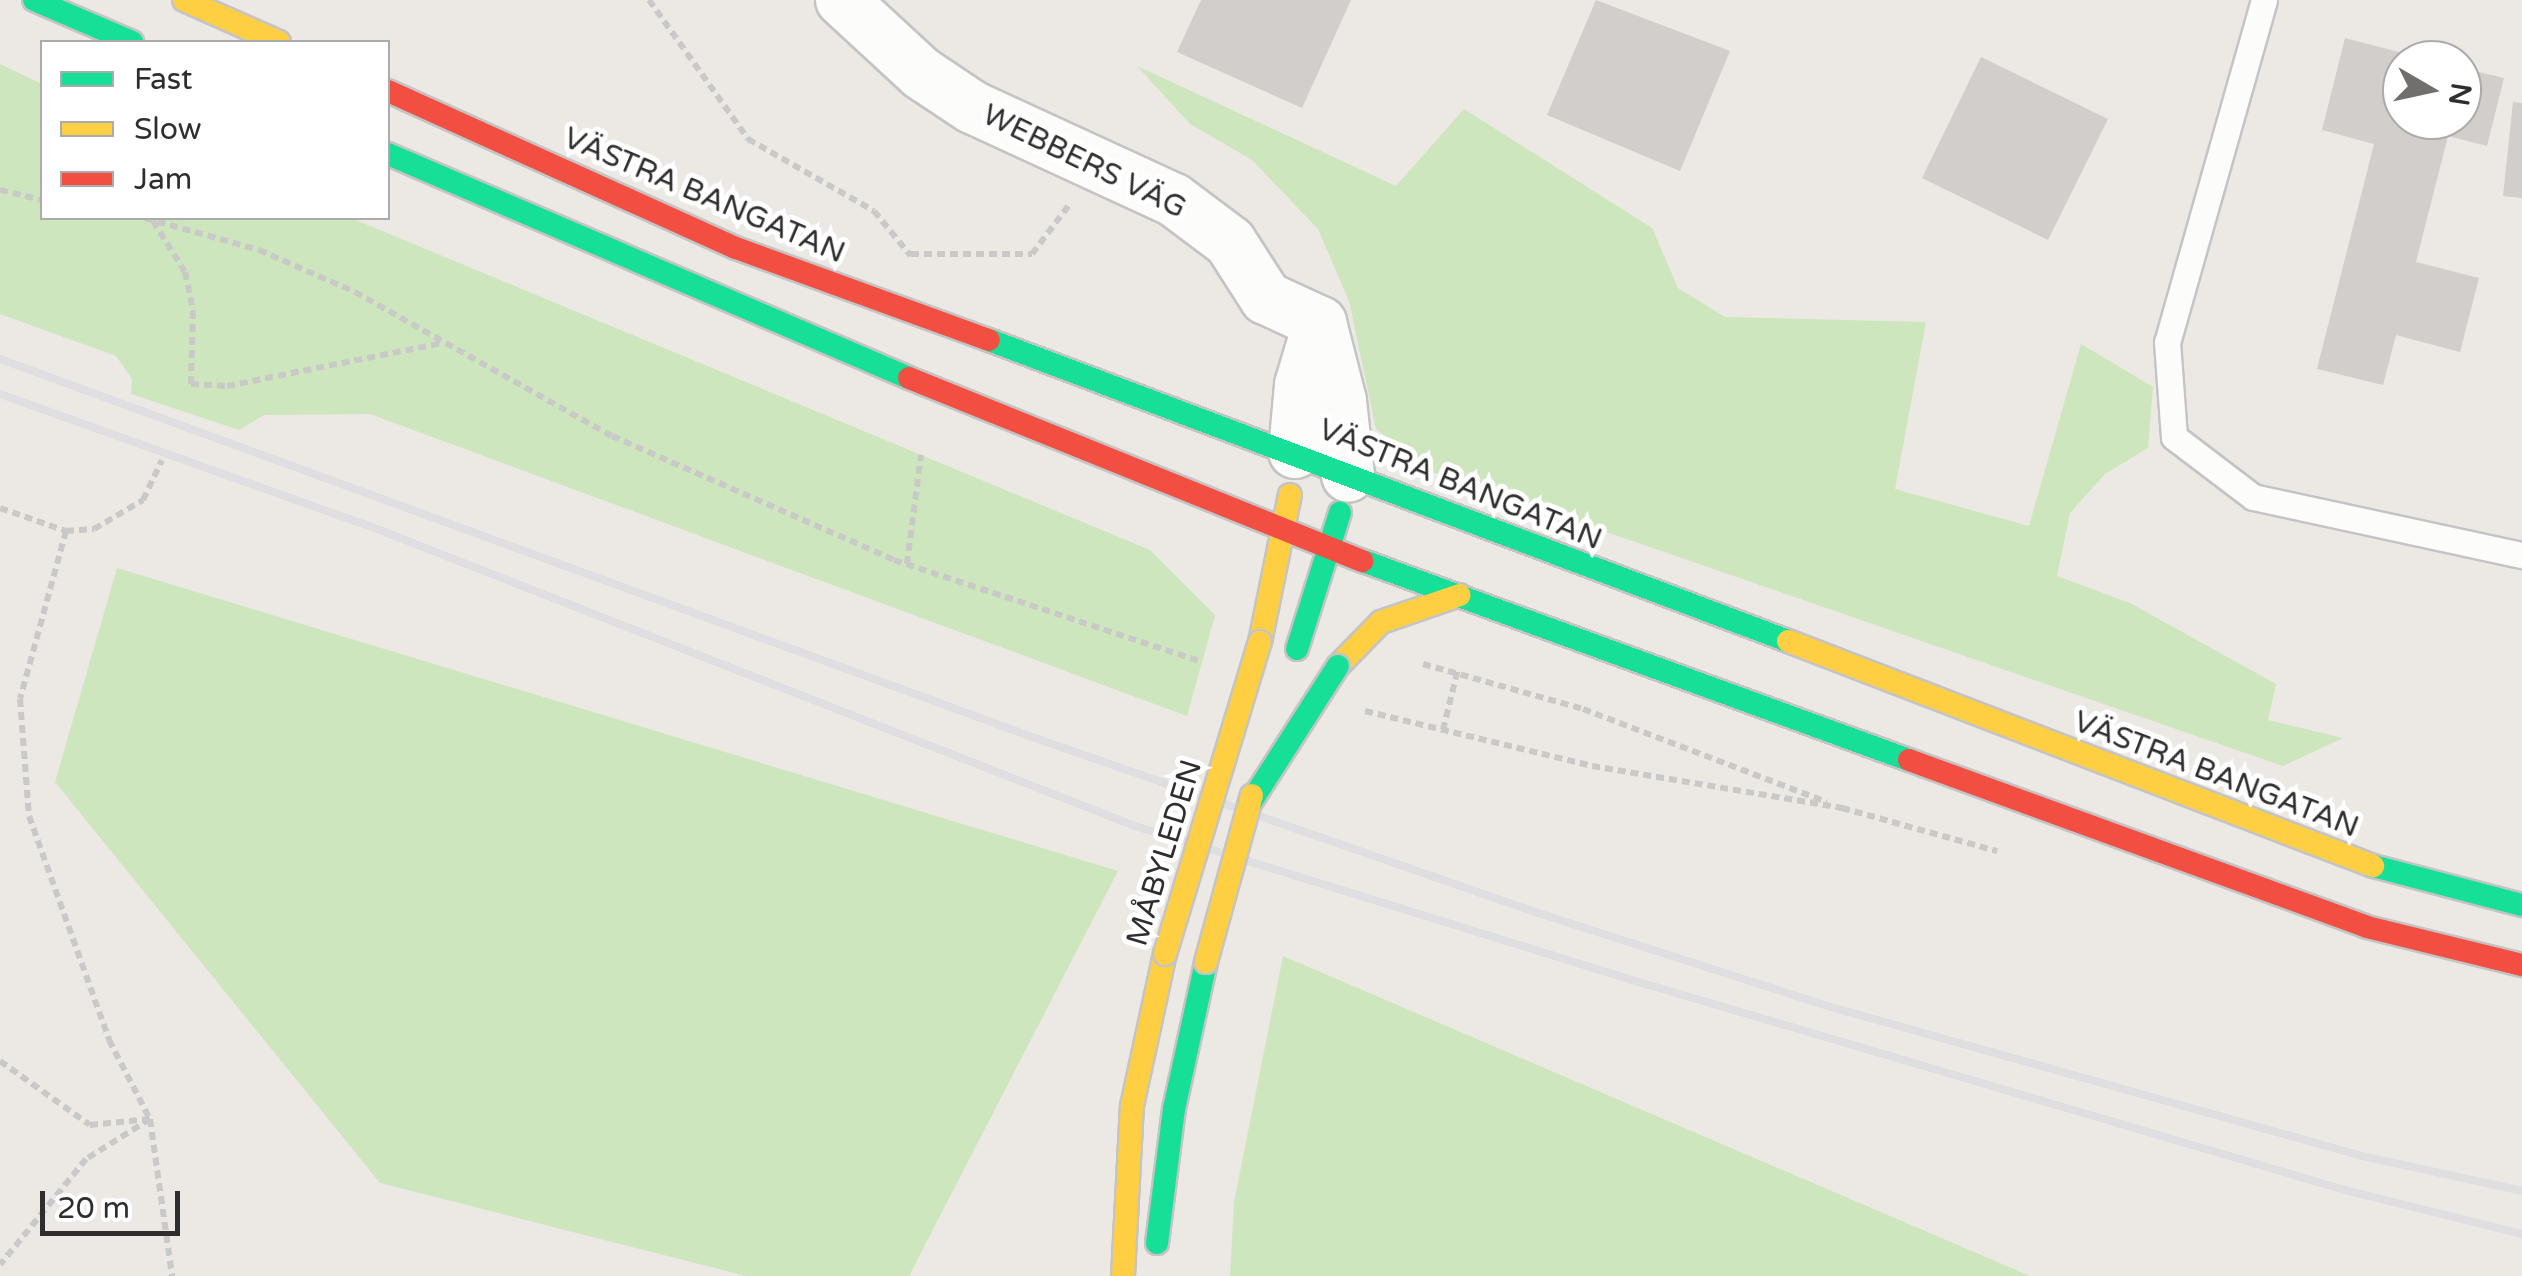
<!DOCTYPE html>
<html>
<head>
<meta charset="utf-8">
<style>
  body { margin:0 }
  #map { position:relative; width:2522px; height:1276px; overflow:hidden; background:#ece8e4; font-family:"Varela Round",sans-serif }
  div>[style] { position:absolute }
  .green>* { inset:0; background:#cee6be }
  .building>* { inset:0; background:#d1cecb }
  .path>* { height:6px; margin-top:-3px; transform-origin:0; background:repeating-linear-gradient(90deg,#c9c9c8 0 8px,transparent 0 13px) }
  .roads { filter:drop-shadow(2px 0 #c5c4c5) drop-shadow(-2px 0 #c5c4c5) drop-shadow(0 2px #c5c4c5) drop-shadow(0 -2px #c5c4c5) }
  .lane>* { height:25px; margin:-12.5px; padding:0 12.5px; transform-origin:12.5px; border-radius:12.5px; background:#fcfcfb }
  .street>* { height:52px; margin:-26px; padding:0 26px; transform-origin:26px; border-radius:26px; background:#fcfcfb }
  .fast>* { height:22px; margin:-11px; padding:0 11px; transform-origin:11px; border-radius:11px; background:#16e098 }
  .slow>* { height:22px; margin:-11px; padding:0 11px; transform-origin:11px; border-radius:11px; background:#ffcf43 }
  .jam>* { height:22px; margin:-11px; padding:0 11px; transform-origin:11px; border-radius:11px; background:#f24e42 }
  .rail>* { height:8px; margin:-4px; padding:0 4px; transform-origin:4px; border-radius:4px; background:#dfdfe1 }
  .bridges { filter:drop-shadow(2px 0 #c5c4c5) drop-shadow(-2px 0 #c5c4c5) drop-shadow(0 2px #c5c4c5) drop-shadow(0 -2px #c5c4c5) }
  .fast-bridge>* { height:22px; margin:-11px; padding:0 11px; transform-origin:11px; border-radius:11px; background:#16e098 }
  .slow-bridge>* { height:22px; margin:-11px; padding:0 11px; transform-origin:11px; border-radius:11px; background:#ffcf43 }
  span { translate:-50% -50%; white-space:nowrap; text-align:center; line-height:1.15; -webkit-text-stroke:10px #fff; paint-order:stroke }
  .street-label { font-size:30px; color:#2e2e2e }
  .legend { position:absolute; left:40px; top:40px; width:350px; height:180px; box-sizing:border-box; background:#fff; border:2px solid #ababab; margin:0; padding:12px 18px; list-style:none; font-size:30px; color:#2e2e2e }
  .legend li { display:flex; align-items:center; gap:20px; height:50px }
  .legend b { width:50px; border:2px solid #ababab }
  .north { position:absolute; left:2382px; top:40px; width:100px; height:100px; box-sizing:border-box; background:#fff; border:2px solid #ababab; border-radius:50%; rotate:99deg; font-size:28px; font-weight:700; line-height:40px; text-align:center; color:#2e2e2e }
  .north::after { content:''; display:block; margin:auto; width:35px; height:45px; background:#706f6e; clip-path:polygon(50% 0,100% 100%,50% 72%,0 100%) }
  .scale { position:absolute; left:40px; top:1191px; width:140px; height:45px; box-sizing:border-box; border:5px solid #2e2e2e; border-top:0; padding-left:12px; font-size:30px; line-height:35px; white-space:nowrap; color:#2e2e2e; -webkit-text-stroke:8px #fff; paint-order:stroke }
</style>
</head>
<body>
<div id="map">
  <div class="green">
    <i style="clip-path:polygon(0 64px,42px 84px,42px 218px,351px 218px,1150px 550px,1215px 615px,1187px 716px,370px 414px,264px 415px,239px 430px,131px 394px,132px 379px,116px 356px,0 314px)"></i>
    <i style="clip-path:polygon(1137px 66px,1396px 186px,1464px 109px,1652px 228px,1678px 288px,1725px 317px,1926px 322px,1895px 489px,2029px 526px,2081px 344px,2153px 387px,2148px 448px,2105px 474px,2070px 513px,2057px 576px,2130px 603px,2276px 684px,2268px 720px,2343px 738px,2283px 766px,1433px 472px,1376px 429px,1349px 301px,1318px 229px,1252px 160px,1190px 124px)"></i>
    <i style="clip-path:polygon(117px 568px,1118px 871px,909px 1276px,746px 1276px,380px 1183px,55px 782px)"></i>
    <i style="clip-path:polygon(1283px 956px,2030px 1276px,1230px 1276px,1234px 1202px)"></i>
  </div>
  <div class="building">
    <i style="clip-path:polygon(1201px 0,1351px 0,1302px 108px,1177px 52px)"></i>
    <i style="clip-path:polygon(1596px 0,1730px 51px,1680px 171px,1547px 115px)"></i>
    <i style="clip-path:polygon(2345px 38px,2426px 59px,2402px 60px,2402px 120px,2462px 120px,2462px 68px,2504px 78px,2487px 146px,2448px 136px,2416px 262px,2479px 278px,2460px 352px,2396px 335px,2383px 385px,2317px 369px,2374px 144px,2322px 130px)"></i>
    <i style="clip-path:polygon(1981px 57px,2108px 119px,2048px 240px,1922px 178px)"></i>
    <i style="clip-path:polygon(2513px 102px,2522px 103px,2522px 198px,2503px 196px)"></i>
  </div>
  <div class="path">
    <i style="left:649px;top:0;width:171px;rotate:54.5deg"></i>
    <i style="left:748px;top:139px;width:145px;rotate:29.7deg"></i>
    <i style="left:874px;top:211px;width:58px;rotate:50.6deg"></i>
    <i style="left:0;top:190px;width:43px;rotate:13.4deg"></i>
    <i style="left:145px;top:218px;width:118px;rotate:15.7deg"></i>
    <i style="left:259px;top:250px;width:105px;rotate:23.6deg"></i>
    <i style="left:355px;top:292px;width:295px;rotate:29.3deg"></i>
    <i style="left:612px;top:436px;width:308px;rotate:23.7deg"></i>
    <i style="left:894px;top:560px;width:322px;rotate:18.3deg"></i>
    <i style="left:153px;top:221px;width:60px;rotate:57.9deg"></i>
    <i style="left:185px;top:272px;width:40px;rotate:78deg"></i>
    <i style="left:193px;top:311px;width:73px;rotate:91.6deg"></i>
    <i style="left:191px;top:384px;width:36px;rotate:3deg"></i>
    <i style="left:227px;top:386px;width:219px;rotate:-11.3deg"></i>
    <i style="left:911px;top:254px;width:121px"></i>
    <i style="left:1032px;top:254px;width:61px;rotate:-52.9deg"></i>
    <i style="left:0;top:508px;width:70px;rotate:19.2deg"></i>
    <i style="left:66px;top:531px;width:28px;rotate:-4deg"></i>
    <i style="left:94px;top:529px;width:57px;rotate:-30.6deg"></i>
    <i style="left:143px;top:500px;width:44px;rotate:-64.6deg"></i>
    <i style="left:66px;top:531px;width:174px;rotate:105.3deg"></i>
    <i style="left:20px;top:699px;width:117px;rotate:85.6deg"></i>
    <i style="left:29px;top:816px;width:238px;rotate:70.3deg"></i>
    <i style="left:109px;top:1040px;width:89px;rotate:62.6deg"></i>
    <i style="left:150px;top:1119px;width:159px;rotate:82deg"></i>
    <i style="left:907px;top:564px;width:110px;rotate:-82.7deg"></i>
    <i style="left:1423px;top:664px;width:166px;rotate:15.7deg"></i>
    <i style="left:1583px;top:709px;width:261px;rotate:20.9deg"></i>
    <i style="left:1365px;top:711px;width:234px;rotate:13.6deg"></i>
    <i style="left:1592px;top:766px;width:254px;rotate:9.5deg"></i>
    <i style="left:1842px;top:808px;width:161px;rotate:15.5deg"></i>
    <i style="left:1443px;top:730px;width:63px;rotate:-76.2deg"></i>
    <i style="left:0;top:1061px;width:110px;rotate:35.4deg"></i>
    <i style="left:90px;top:1125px;width:60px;rotate:-5.7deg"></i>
    <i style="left:150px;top:1119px;width:75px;rotate:148deg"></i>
    <i style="left:86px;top:1159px;width:136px;rotate:129.1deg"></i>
  </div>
  <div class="roads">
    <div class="lane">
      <i style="left:2264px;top:0;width:355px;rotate:105.8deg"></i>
      <i style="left:2167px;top:342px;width:95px;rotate:85.8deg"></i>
      <i style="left:2174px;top:437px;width:99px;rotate:37.2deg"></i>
      <i style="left:2253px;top:497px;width:275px;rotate:12.2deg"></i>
    </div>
    <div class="street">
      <i style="left:842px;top:0;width:108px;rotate:42.7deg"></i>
      <i style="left:921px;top:73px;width:61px;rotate:33.7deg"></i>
      <i style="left:972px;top:107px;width:222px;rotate:24.7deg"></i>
      <i style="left:1174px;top:200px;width:70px;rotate:36.9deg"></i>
      <i style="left:1230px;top:242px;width:67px;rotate:57.3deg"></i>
      <i style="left:1266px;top:298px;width:60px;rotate:24.8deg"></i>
      <i style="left:1320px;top:323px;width:81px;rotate:75.6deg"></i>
      <i style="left:1340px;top:401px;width:75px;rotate:83.9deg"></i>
      <i style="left:1295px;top:452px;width:67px;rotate:-84.9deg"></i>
      <i style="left:1301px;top:385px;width:63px;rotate:-73.3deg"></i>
    </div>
    <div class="fast">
      <i style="left:34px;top:0;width:107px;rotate:23.2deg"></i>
      <i style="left:388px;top:154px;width:567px;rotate:23.26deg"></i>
      <i style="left:989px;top:340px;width:854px;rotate:20.64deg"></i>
      <i style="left:1363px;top:561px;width:581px;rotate:20.03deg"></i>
      <i style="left:1297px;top:649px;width:143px;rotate:-72.5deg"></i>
      <i style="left:2373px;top:866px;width:154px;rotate:14.7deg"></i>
      <i style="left:1157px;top:1243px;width:135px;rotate:-82.8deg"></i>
      <i style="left:1174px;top:1109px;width:150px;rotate:-77.7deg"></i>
    </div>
    <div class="slow">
      <i style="left:184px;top:0;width:104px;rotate:23.9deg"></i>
      <i style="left:1788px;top:641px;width:627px;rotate:21.04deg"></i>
      <i style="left:1260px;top:642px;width:150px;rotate:-78.5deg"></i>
      <i style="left:1338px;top:666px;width:62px;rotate:-45.7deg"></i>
      <i style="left:1381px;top:622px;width:83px;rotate:-18.9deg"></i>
      <i style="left:1123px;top:1276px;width:170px;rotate:-87deg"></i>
      <i style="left:1132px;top:1106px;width:156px;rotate:-77.8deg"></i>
    </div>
    <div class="jam">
      <i style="left:388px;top:91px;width:382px;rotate:24.3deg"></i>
      <i style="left:736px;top:248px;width:269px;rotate:20deg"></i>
      <i style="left:909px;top:378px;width:489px;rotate:22deg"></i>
      <i style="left:1909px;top:760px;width:487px;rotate:20deg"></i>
      <i style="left:2367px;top:927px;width:160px;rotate:13.8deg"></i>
    </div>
  </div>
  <div class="rail">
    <i style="left:0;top:359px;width:1105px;rotate:20.11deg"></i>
    <i style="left:1038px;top:739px;width:526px;rotate:19.19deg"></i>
    <i style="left:1535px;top:912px;width:318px;rotate:17.8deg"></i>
    <i style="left:1838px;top:1009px;width:544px;rotate:15.67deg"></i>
    <i style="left:2362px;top:1156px;width:164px;rotate:12.3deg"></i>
    <i style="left:0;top:394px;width:400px;rotate:19.7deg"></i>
    <i style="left:377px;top:529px;width:814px;rotate:21.4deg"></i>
    <i style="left:1135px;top:826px;width:531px;rotate:17.21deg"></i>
    <i style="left:1642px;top:983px;width:733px;rotate:16.41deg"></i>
    <i style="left:2345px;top:1190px;width:182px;rotate:14deg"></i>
  </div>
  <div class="bridges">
    <div class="fast-bridge">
      <i style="left:1249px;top:805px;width:165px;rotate:-57.4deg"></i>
    </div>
    <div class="slow-bridge">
      <i style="left:1165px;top:954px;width:326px;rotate:-73.1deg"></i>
      <i style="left:1206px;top:962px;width:173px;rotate:-74.6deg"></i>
    </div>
  </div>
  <div class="street-label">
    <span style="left:1084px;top:162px;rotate:26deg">WEBBERS VÄG</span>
    <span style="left:704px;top:196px;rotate:23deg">VÄSTRA BANGATAN</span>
    <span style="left:1460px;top:485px;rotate:22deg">VÄSTRA BANGATAN</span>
    <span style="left:2216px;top:775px;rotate:21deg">VÄSTRA BANGATAN</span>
    <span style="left:1165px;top:853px;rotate:-73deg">MÅBYLEDEN</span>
  </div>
  <ul class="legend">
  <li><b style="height:12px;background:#16e098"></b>Fast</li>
  <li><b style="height:12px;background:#ffcf43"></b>Slow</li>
  <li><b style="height:12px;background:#f24e42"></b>Jam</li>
  </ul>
  <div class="north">N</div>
  <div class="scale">20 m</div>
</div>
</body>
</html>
